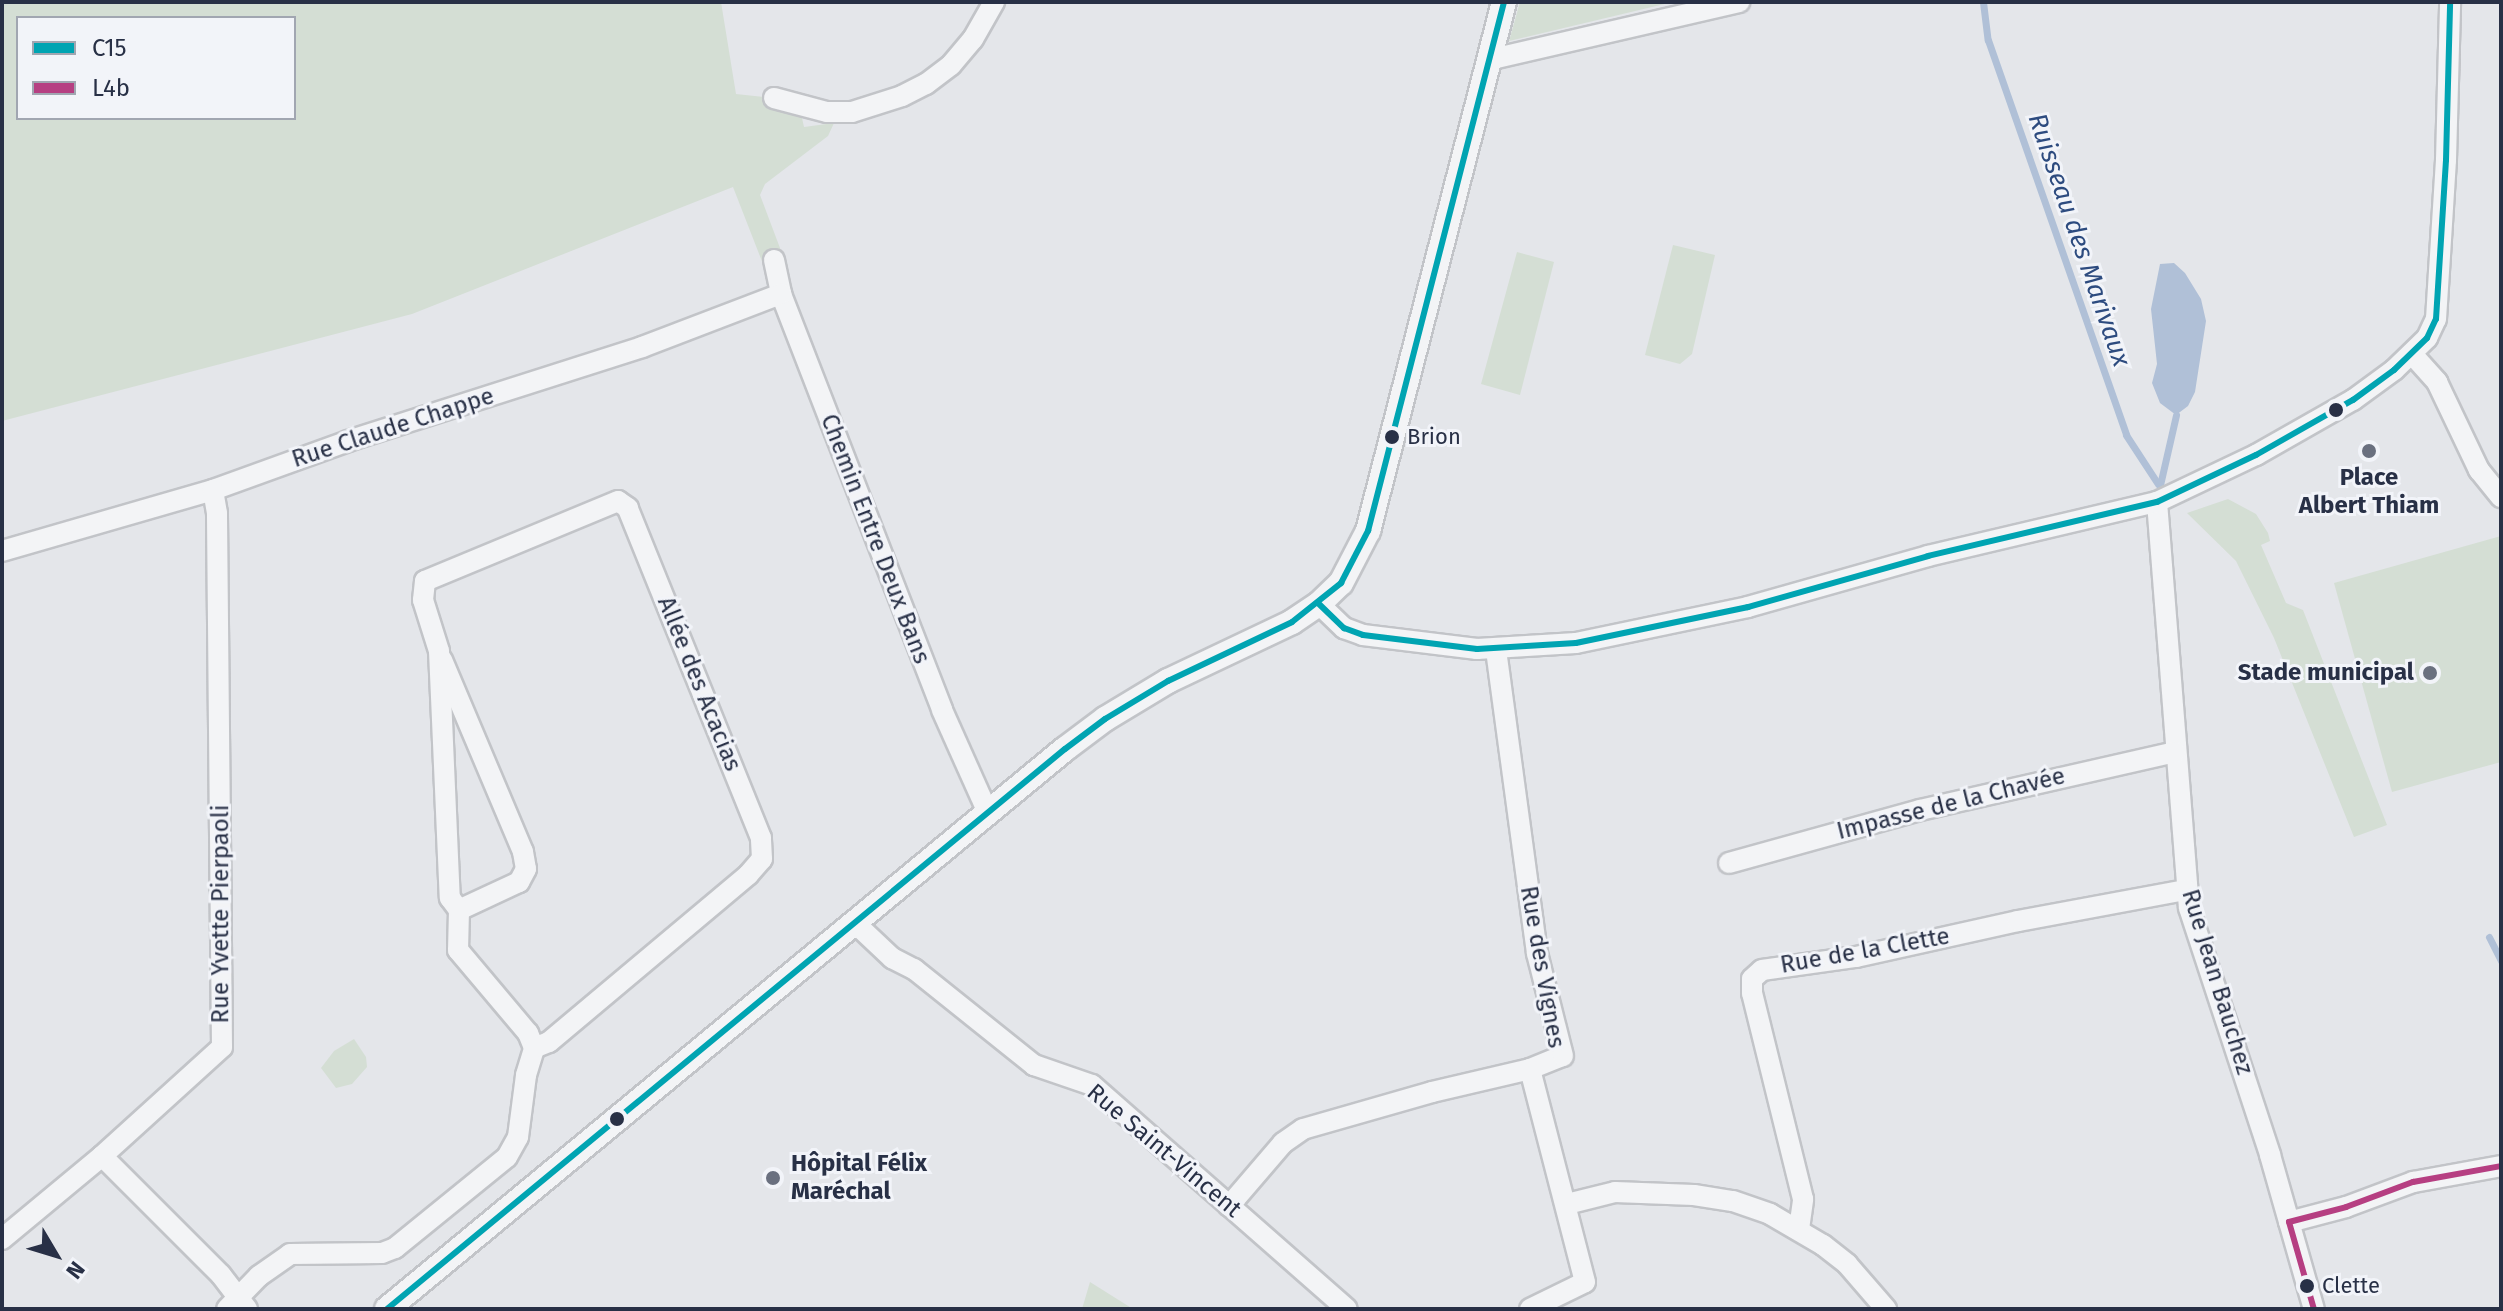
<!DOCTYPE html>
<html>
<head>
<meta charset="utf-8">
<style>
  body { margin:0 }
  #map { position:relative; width:2503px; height:1311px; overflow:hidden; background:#e4e6ea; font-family:"Fira Sans",sans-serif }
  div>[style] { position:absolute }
  .green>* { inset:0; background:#d4ded4 }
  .water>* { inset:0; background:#b0c0d7 }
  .stream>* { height:7px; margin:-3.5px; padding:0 3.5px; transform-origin:3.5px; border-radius:3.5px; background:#b0c0d7 }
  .roads { filter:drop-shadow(2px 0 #c2c4c8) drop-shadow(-2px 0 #c2c4c8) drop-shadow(0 2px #c2c4c8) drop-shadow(0 -2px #c2c4c8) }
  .minor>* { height:20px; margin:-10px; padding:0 10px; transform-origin:10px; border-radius:10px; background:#f3f4f6 }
  .tertiary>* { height:24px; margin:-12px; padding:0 12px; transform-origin:12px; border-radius:12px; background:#f3f4f6 }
  .bus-1>* { height:6px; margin:-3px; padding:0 3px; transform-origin:3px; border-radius:3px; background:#00a4b2 }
  .bus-2>* { height:6px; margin:-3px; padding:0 3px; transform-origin:3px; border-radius:3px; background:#b63f82 }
  .dots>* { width:22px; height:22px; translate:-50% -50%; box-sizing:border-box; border:4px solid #f2f4f9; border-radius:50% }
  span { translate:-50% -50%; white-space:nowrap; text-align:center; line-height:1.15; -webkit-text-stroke:6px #f2f4f9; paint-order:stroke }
  .bus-label { font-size:22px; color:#283046 }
  .left { translate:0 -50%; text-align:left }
  .street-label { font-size:24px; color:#283046 }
  .poi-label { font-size:24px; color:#283046; font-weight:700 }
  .right { translate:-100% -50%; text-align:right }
  .water-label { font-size:26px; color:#2d4b7f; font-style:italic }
  .frame { position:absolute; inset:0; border:4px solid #283046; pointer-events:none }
  .legend { position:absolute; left:16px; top:16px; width:280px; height:104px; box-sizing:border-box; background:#f2f4f9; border:2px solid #a1a6b1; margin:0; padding:10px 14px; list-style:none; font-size:24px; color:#283046 }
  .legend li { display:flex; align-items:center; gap:16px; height:40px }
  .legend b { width:40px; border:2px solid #a1a6b1 }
  .north { position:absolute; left:16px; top:1215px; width:80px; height:80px; -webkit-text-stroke:6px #f2f4f9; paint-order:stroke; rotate:128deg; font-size:22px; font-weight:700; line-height:32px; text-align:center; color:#283046 }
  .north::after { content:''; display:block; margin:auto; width:28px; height:36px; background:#283046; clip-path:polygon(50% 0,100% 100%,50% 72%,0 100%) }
</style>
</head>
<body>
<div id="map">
  <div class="green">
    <i style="clip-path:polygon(evenodd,2px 2px,721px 2px,736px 94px,774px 98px,802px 118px,804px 127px,834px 123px,828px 136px,765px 184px,760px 195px,783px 256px,763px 264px,733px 187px,412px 314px,2px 421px,2px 2px,18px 18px,294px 18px,294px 118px,18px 118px,18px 18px)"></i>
    <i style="clip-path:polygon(1520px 2px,1673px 2px,1509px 41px)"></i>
    <i style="clip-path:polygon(1673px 245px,1715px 255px,1692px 354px,1680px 364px,1645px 355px)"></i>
    <i style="clip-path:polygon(1517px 252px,1554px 262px,1520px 395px,1481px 384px)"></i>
    <i style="clip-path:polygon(2228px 499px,2256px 514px,2268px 533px,2270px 541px,2261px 545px,2286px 603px,2303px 610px,2387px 825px,2354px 837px,2274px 638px,2236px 561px,2187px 513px)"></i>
    <i style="clip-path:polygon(2501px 536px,2501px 762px,2392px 792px,2334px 583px)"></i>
    <i style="clip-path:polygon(354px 1039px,366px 1057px,367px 1067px,352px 1084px,336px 1088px,321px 1068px,334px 1051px)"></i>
    <i style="clip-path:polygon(1090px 1282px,1133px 1309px,1082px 1309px)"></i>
  </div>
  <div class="water">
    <i style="clip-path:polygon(2174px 263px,2185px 273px,2201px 299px,2206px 321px,2195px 392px,2188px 406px,2176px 415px,2160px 403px,2152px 383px,2157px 364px,2151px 309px,2160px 264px)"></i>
  </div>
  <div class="stream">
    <i style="left:1983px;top:2px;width:38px;rotate:83deg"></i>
    <i style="left:1988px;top:40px;width:418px;rotate:70.7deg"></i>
    <i style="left:2126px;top:435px;width:59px;rotate:56.9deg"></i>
    <i style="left:2160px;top:485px;width:72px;rotate:-77.1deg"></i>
    <i style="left:2489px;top:937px;width:27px;rotate:63deg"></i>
  </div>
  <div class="roads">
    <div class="minor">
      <i style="left:1488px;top:60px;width:258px;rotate:-13deg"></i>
      <i style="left:774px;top:98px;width:55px;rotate:14.8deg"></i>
      <i style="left:827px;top:112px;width:25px"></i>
      <i style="left:852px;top:112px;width:52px;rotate:-17.7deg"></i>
      <i style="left:902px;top:96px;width:27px;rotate:-27deg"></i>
      <i style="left:926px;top:84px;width:31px;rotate:-37deg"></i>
      <i style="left:951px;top:65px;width:34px;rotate:-50deg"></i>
      <i style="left:973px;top:39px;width:43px;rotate:-60.4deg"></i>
      <i style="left:774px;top:260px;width:35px;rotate:78deg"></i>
      <i style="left:781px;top:294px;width:446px;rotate:68.8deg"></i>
      <i style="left:942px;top:710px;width:113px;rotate:65.9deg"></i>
      <i style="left:2412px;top:354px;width:38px;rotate:48deg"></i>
      <i style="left:2437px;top:382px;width:98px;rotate:64.5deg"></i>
      <i style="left:2479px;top:470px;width:35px;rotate:51deg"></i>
      <i style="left:2157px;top:502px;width:407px;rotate:85.5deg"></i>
      <i style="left:2189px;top:908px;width:260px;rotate:71.8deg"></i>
      <i style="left:2270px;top:1155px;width:160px;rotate:74.1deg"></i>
      <i style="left:2px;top:551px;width:220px;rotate:-16.1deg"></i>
      <i style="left:213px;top:490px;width:144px;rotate:-19.9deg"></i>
      <i style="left:348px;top:441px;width:309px;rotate:-17.7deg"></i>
      <i style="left:642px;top:347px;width:149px;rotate:-20.9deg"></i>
      <i style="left:1319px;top:604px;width:35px;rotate:44deg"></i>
      <i style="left:1344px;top:628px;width:20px;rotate:20deg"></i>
      <i style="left:1363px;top:635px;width:115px;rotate:7deg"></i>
      <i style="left:1477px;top:649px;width:99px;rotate:-3.5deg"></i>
      <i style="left:1576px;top:643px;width:176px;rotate:-11.8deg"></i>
      <i style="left:1748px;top:607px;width:187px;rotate:-15.8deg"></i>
      <i style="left:1928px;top:556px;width:235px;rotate:-13.3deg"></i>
      <i style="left:2157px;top:502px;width:110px;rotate:-25.4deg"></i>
      <i style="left:2256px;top:455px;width:112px;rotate:-29.6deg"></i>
      <i style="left:2353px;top:400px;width:51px;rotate:-36.2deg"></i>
      <i style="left:2394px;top:370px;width:46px;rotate:-44.1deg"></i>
      <i style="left:2427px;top:338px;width:21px;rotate:-65deg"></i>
      <i style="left:2436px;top:319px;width:159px;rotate:-86.4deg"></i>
      <i style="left:2446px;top:160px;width:158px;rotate:-88.5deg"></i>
      <i style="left:442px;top:660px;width:208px;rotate:67.1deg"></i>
      <i style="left:523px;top:852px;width:17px;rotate:80deg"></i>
      <i style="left:526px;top:869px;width:15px;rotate:118deg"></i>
      <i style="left:519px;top:882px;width:66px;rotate:155deg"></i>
      <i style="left:459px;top:910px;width:40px;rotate:91.4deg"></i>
      <i style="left:458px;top:950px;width:109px;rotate:49.9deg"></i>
      <i style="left:528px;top:1033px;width:16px;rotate:68deg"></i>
      <i style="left:1729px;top:863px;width:198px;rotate:-15.5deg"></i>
      <i style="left:1920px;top:810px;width:262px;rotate:-12.8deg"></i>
      <i style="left:856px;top:924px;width:50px;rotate:43.4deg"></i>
      <i style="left:892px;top:958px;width:25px;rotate:27deg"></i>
      <i style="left:914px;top:969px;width:154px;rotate:38.7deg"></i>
      <i style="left:1034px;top:1065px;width:61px;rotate:19deg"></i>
      <i style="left:1092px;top:1085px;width:339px;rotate:41.3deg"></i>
      <i style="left:102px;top:1156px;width:168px;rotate:45deg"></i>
      <i style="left:221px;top:1275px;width:43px;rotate:52.6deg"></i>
      <i style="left:1567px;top:1204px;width:49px;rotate:-14deg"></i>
      <i style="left:1615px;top:1192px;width:79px;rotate:2.2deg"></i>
      <i style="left:1694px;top:1195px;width:39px;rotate:9deg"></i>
      <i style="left:1733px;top:1201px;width:39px;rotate:19deg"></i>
      <i style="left:1770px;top:1214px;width:61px;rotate:30.3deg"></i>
      <i style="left:1823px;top:1245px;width:31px;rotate:38deg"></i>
      <i style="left:1847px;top:1264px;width:60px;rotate:49.1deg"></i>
      <i style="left:1229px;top:1206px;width:83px;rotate:-49.4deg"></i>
      <i style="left:1283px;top:1143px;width:24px;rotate:-35deg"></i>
      <i style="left:1303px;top:1129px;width:134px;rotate:-16deg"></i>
      <i style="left:1432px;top:1092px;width:101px;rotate:-13.2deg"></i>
      <i style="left:1530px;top:1069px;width:35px;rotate:-22deg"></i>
      <i style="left:1563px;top:1056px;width:106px;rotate:-104.2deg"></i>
      <i style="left:1537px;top:953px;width:306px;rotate:-97.7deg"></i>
      <i style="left:2289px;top:1222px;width:59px;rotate:-14.7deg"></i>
      <i style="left:2346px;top:1207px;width:72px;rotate:-20.5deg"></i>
      <i style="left:2413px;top:1182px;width:89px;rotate:-10.3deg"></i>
      <i style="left:1799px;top:1229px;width:30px;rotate:-82deg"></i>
      <i style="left:1803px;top:1199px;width:212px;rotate:-103.9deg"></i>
      <i style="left:1752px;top:993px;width:14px;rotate:-90deg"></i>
      <i style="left:1752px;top:979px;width:13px;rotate:-42deg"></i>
      <i style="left:1762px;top:970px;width:95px;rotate:-7.9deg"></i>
      <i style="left:1856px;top:957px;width:166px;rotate:-12.5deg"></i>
      <i style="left:2018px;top:921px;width:171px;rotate:-10.5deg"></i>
      <i style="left:2px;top:1239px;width:130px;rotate:-39.7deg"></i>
      <i style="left:102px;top:1156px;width:162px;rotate:-42.2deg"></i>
      <i style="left:222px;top:1047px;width:534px;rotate:-90.54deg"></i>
      <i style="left:217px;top:513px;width:23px;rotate:-100deg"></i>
      <i style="left:227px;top:1309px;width:46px;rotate:-45.9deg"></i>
      <i style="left:259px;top:1276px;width:38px;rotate:-35deg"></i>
      <i style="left:290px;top:1254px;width:92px;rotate:-0.6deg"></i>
      <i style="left:382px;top:1253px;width:14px;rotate:-21deg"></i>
      <i style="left:395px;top:1248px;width:144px;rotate:-39.1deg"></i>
      <i style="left:507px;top:1157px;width:23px;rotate:-61deg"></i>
      <i style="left:518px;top:1137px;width:63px;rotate:-82.6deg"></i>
      <i style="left:526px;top:1075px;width:28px;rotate:-73deg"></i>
      <i style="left:534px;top:1048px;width:16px;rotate:-22deg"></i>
      <i style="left:549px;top:1042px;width:260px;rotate:-40deg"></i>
      <i style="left:748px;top:875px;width:21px;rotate:-49deg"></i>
      <i style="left:762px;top:859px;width:21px;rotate:-93deg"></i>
      <i style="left:761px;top:838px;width:356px;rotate:-112deg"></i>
      <i style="left:628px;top:508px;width:12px;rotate:-145deg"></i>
      <i style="left:618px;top:501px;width:209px;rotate:157.5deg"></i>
      <i style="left:425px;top:581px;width:19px;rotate:96deg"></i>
      <i style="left:423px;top:600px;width:53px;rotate:72.6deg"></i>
      <i style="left:439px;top:651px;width:247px;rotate:87.5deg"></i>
      <i style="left:450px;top:898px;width:15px;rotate:53deg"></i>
      <i style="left:1530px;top:1309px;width:61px;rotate:-26.1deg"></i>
      <i style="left:1585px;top:1282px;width:220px;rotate:-104.5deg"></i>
    </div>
    <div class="tertiary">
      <i style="left:387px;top:1309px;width:879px;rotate:-39.56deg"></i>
      <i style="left:1065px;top:749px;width:50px;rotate:-36.9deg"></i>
      <i style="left:1105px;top:719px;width:74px;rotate:-31.1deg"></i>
      <i style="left:1168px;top:681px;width:137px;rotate:-25.4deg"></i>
      <i style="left:1292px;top:622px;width:32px;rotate:-34deg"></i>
      <i style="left:1319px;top:604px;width:30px;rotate:-44deg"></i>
      <i style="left:1341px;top:583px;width:59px;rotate:-62.6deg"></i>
      <i style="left:1368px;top:531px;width:546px;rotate:-75.58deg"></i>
    </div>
  </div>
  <div class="bus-1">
    <i style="left:1319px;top:604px;width:35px;rotate:44deg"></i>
    <i style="left:1344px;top:628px;width:20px;rotate:20deg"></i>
    <i style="left:1363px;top:635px;width:115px;rotate:7deg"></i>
    <i style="left:1477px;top:649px;width:99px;rotate:-3.5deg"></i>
    <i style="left:1576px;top:643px;width:176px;rotate:-11.8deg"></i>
    <i style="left:1748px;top:607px;width:187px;rotate:-15.8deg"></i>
    <i style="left:1928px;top:556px;width:235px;rotate:-13.3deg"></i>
    <i style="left:2157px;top:502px;width:110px;rotate:-25.4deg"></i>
    <i style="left:2256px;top:455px;width:112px;rotate:-29.6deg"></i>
    <i style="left:2353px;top:400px;width:51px;rotate:-36.2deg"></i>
    <i style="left:2394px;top:370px;width:46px;rotate:-44.1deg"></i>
    <i style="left:2427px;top:338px;width:21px;rotate:-65deg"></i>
    <i style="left:2436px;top:319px;width:159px;rotate:-86.4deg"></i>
    <i style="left:2446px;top:160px;width:158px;rotate:-88.5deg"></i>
    <i style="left:387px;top:1309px;width:879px;rotate:-39.56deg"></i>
    <i style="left:1065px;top:749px;width:50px;rotate:-36.9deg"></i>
    <i style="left:1105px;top:719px;width:74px;rotate:-31.1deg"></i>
    <i style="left:1168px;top:681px;width:137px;rotate:-25.4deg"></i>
    <i style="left:1292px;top:622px;width:63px;rotate:-38.5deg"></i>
    <i style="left:1341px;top:583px;width:59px;rotate:-62.6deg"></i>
    <i style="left:1368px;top:531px;width:546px;rotate:-75.58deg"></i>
  </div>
  <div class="bus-2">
    <i style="left:2289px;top:1222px;width:59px;rotate:-14.7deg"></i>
    <i style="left:2346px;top:1207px;width:72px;rotate:-20.5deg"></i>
    <i style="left:2413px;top:1182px;width:89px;rotate:-10.3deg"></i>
    <i style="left:2289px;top:1222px;width:91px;rotate:74deg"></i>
  </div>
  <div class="dots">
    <i style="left:2336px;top:410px;background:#283046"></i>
    <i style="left:1392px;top:437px;background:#283046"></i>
    <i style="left:2369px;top:451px;background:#6a707f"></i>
    <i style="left:2430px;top:673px;background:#6a707f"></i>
    <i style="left:617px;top:1119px;background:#283046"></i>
    <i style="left:773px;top:1178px;background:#6a707f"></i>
    <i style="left:2307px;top:1286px;background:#283046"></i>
  </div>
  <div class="bus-label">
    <span class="left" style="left:1407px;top:437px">Brion</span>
    <span class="left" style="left:2322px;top:1286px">Clette</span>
  </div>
  <div class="street-label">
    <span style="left:393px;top:428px;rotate:-18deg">Rue Claude Chappe</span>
    <span style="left:875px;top:539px;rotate:69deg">Chemin Entre Deux Bans</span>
    <span style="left:699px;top:684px;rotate:68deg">Allée des Acacias</span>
    <span style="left:1951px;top:804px;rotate:-14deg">Impasse de la Chavée</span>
    <span style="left:221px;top:914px;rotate:-90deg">Rue Yvette Pierpaoli</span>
    <span style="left:1865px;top:951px;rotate:-10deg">Rue de la Clette</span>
    <span style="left:1542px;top:967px;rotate:80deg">Rue des Vignes</span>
    <span style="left:2217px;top:982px;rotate:73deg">Rue Jean Bauchez</span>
    <span style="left:1164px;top:1151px;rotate:40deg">Rue Saint-Vincent</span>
  </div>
  <div class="poi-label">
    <span style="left:2369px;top:492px">Place<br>Albert Thiam</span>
    <span class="right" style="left:2414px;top:673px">Stade municipal</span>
    <span class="left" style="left:791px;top:1178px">Hôpital Félix<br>Maréchal</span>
  </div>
  <div class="water-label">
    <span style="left:2079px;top:240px;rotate:71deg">Ruisseau des Marivaux</span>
  </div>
  <div class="frame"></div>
  <ul class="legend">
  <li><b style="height:10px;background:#00a4b2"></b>C15</li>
  <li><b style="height:10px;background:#b63f82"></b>L4b</li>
  </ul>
  <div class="north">N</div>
</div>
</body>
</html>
